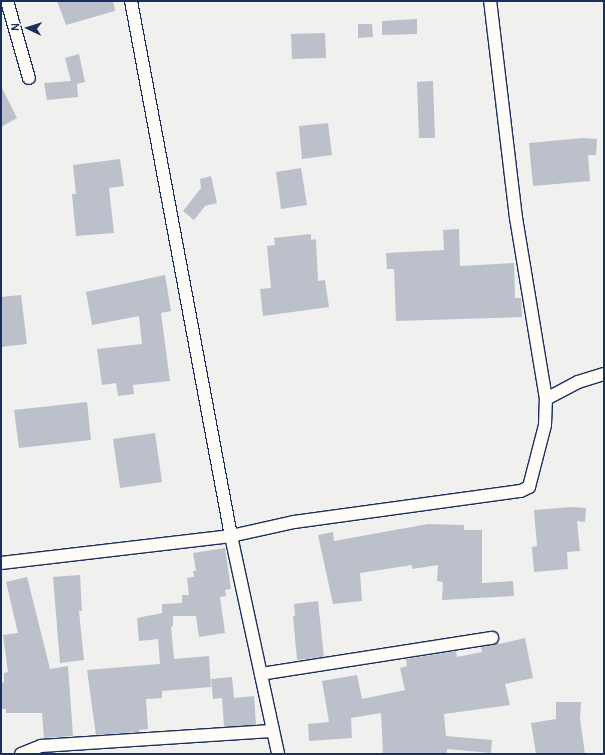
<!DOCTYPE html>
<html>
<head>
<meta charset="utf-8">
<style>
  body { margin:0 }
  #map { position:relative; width:605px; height:755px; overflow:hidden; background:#f0f0ee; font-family:Pangolin,sans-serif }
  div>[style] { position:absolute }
  .building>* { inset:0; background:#bbc0ca }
  .roads { filter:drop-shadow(1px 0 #1b2f5e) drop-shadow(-1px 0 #1b2f5e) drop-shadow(0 1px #1b2f5e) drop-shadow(0 -1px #1b2f5e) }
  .minor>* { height:12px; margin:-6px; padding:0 6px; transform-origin:6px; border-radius:6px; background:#fdfcf7 }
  span { translate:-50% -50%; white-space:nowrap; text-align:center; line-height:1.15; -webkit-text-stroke:4px #fdfcf7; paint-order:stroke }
  .frame { position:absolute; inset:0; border:2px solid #1b2f5e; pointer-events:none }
  .north { position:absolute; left:8px; top:8px; width:40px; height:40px; -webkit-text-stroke:3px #fdfcf7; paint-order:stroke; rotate:274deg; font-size:11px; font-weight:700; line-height:16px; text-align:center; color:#1b2f5e }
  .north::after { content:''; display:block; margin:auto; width:14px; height:18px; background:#1b2f5e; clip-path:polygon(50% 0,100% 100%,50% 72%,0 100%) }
</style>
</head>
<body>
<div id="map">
  <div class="building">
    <i style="clip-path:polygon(57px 1px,113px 1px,115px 11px,66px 25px)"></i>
    <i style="clip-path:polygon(417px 19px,417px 34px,382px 35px,382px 21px)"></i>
    <i style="clip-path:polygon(358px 24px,372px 24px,373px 37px,358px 38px)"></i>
    <i style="clip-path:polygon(325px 33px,326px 58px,292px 59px,291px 34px)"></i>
    <i style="clip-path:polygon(79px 54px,85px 82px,77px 84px,78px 97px,47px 100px,44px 83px,71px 81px,65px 58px)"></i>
    <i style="clip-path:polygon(433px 81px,435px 138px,419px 138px,417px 82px)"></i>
    <i style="clip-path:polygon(1px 86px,17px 118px,1px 127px)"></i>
    <i style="clip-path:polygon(328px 123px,332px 155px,302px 159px,299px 126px)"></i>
    <i style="clip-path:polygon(583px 138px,597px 139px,596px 155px,588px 155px,590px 181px,533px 186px,529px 143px)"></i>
    <i style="clip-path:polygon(120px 159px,124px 186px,109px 188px,114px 233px,76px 236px,72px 194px,76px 194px,73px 165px)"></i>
    <i style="clip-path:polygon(301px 168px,307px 205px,281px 209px,276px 172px)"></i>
    <i style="clip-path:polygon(211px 176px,217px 203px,205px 206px,194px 220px,183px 211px,201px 188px,200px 179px)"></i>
    <i style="clip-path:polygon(459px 229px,460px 266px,514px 263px,515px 298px,521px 298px,522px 317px,396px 321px,394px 269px,387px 269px,386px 253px,444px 250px,443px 230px)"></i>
    <i style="clip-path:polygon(311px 234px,311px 240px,316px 239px,318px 281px,325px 280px,329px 307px,263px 316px,260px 289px,271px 288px,267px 246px,275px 245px,274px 238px)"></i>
    <i style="clip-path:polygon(165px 275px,171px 311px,161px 313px,170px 381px,133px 385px,134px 394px,118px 396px,116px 383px,102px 385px,97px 349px,142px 344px,139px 316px,92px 325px,86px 292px)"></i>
    <i style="clip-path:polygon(21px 295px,27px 344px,1px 347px,1px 297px)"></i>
    <i style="clip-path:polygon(87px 402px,91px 440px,19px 448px,14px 410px)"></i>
    <i style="clip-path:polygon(155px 433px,162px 482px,120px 488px,113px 439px)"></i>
    <i style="clip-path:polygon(572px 507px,586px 508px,585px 522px,577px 521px,580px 551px,567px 552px,568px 569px,534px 572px,532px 547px,537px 546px,534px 510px)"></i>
    <i style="clip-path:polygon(428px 524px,464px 525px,464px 530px,482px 530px,482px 583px,513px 581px,514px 596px,442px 600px,443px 582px,437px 581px,438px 565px,412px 569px,412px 565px,360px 573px,362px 601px,333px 604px,318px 535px,333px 532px,334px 541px)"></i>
    <i style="clip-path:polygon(225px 548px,231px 589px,225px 590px,226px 596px,220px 597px,225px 633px,199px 637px,196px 616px,173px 616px,173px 626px,171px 627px,174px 659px,209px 656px,211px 687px,162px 691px,162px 698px,146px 699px,148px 729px,139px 730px,139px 732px,96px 735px,87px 670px,160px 664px,158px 639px,139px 641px,137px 618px,162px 613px,162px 604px,182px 603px,182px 595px,189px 595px,187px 578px,194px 577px,193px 571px,196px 571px,193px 553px)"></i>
    <i style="clip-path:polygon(80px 575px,82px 611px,79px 611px,84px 660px,60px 663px,53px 577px)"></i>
    <i style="clip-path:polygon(27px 577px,50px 669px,68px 666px,73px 736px,44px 738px,42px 713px,6px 713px,6px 709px,1px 709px,1px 683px,4px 682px,4px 673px,8px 672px,3px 635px,18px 633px,6px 582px)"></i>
    <i style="clip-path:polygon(318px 601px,324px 657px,297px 660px,293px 616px,295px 616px,294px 604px)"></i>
    <i style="clip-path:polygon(525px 638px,533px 678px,505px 684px,510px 705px,444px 714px,446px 736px,492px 740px,491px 753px,447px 749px,447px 754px,383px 754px,381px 713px,351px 718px,352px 738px,309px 741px,308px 724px,329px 722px,322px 681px,357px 675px,362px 699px,405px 690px,400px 668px,407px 666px,406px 659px,456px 651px,457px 657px,482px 652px,481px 647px,498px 642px,499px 644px)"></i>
    <i style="clip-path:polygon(232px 677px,234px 698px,254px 696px,256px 725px,224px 727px,222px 698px,213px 699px,211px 679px)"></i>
    <i style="clip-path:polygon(556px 702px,581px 702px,580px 719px,585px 754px,536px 754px,531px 723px,556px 719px)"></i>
  </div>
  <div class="roads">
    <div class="minor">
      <i style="left:7px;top:1px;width:80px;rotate:74.1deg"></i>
      <i style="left:131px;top:1px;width:544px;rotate:79.41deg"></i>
      <i style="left:231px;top:536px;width:223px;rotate:77.8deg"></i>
      <i style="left:546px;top:399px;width:36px;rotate:-28deg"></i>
      <i style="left:578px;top:382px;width:27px;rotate:-17deg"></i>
      <i style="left:1px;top:563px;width:232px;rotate:-6.7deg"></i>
      <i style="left:231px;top:536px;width:65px;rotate:-12.5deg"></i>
      <i style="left:294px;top:522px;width:229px;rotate:-7.8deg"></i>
      <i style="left:521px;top:491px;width:9px;rotate:-27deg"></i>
      <i style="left:529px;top:487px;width:64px;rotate:-75.5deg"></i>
      <i style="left:545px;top:425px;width:26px;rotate:-88deg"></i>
      <i style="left:546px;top:399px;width:183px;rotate:-99.4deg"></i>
      <i style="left:516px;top:218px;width:219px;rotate:-96.8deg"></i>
      <i style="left:261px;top:674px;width:234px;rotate:-8.9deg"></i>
      <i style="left:21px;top:754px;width:22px;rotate:-22deg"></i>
      <i style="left:41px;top:746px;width:231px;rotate:-3.7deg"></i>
    </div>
  </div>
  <div class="frame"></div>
  <div class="north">N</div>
</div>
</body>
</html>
